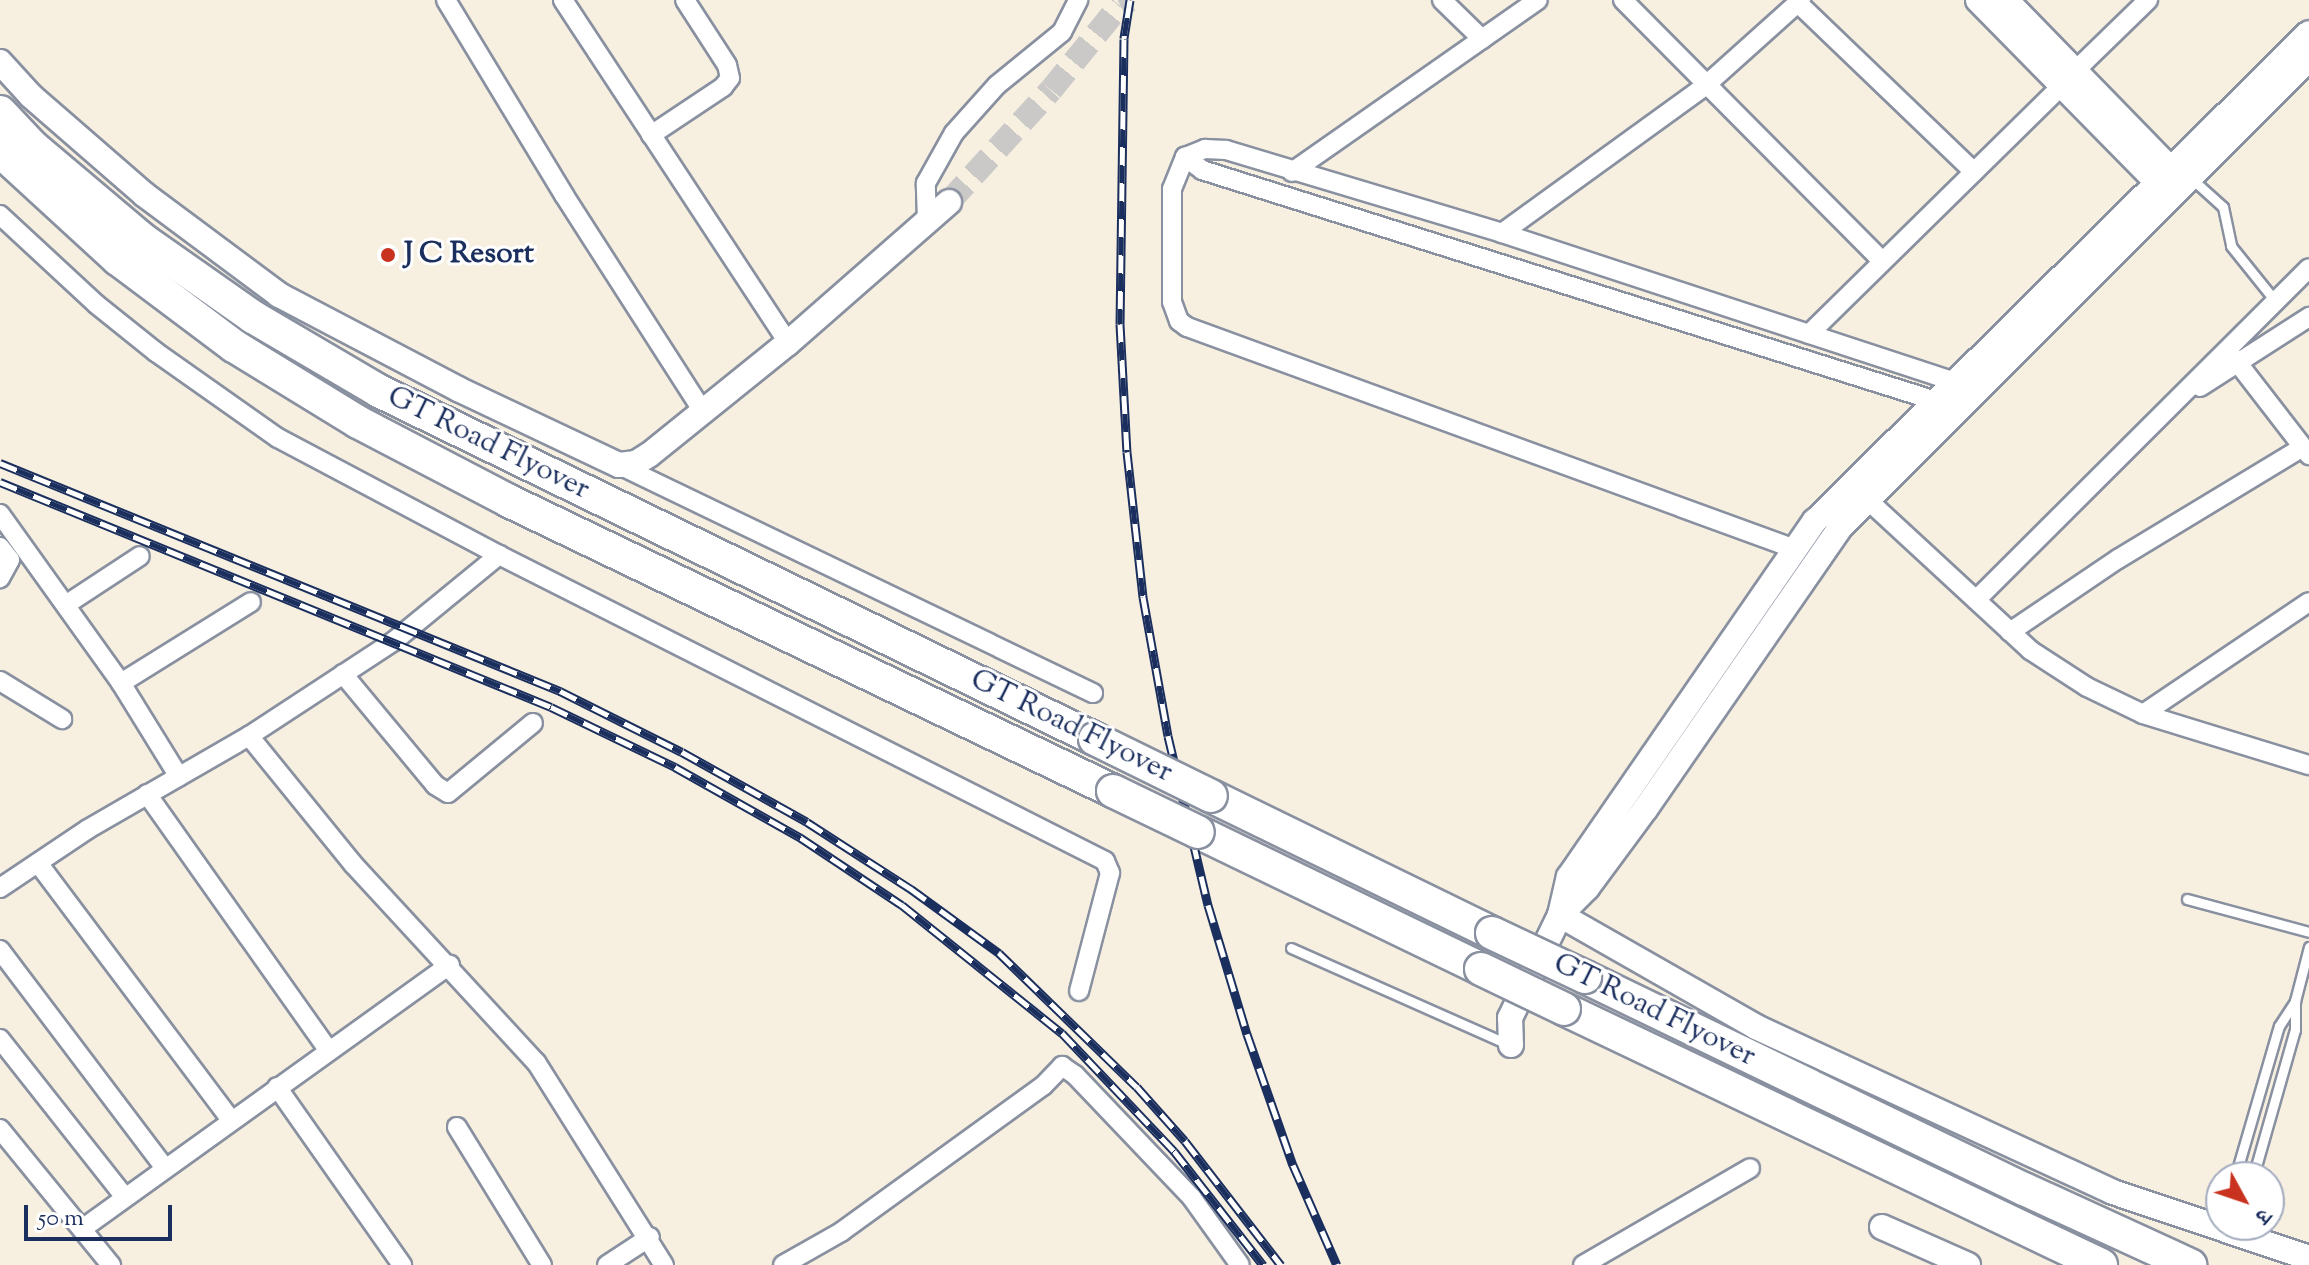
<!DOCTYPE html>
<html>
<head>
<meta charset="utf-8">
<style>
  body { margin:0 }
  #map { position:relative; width:2309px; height:1265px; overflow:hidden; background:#f7f0e1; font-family:"Sorts Mill Goudy","Noto Serif Devanagari",serif }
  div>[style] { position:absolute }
  .secondary-tunnel>* { height:24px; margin-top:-12px; transform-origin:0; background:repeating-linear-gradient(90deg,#cbc9c7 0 24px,transparent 0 36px) }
  .roads { filter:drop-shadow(2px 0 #8990a0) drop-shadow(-2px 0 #8990a0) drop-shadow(0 2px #8990a0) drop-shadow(0 -2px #8990a0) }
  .lane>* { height:9px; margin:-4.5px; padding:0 4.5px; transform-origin:4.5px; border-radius:4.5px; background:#fff }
  .street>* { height:18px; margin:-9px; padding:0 9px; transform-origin:9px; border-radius:9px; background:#fff }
  .secondary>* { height:24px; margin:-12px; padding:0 12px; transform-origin:12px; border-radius:12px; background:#fff }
  .highway>* { height:32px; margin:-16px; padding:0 16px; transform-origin:16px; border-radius:16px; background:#fff }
  .rail>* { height:9px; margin-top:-4.5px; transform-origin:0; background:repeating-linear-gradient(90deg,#fff 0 18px,#1b2f5e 0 36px); box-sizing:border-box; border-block:2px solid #1b2f5e }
  .bridges { filter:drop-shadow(2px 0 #8990a0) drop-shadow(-2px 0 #8990a0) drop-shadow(0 2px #8990a0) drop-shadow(0 -2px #8990a0) }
  .highway-bridge>* { height:32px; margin:-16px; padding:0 16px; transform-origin:16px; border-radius:16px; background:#fff }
  .dots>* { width:22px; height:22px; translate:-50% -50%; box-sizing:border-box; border:4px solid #fff; border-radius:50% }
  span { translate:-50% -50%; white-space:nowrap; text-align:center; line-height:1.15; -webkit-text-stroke:6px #fff; paint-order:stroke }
  .poi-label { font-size:30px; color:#1b2f5e; font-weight:700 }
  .left { translate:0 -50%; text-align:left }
  .street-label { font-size:30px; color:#1b2f5e }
  .north { position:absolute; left:2205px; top:1161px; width:80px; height:80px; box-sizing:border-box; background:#fff; border:2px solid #a4acbf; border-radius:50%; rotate:130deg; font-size:22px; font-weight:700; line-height:32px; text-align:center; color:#1b2f5e }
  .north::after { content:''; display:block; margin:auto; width:28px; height:36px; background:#c8321e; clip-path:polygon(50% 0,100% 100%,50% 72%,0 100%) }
  .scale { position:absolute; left:24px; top:1205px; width:148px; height:36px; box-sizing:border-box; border:4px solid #1b2f5e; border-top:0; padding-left:10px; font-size:24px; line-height:28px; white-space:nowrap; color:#1b2f5e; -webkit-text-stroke:6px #fff; paint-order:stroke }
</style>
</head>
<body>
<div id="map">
  <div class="secondary-tunnel">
    <i style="left:949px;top:202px;width:151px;rotate:-47.7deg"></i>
    <i style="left:1051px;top:90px;width:109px;rotate:-50.9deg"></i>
    <i style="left:1120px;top:5px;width:11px;rotate:-27deg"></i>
  </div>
  <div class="roads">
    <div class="lane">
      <i style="left:2192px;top:179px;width:42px;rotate:42.1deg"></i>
      <i style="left:2223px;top:207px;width:40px;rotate:78deg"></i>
      <i style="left:2231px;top:246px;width:72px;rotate:51.2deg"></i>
      <i style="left:2187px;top:899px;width:126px;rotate:15.1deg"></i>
      <i style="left:1291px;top:948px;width:237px;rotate:23.9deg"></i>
      <i style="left:2235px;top:1177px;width:157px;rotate:-73.8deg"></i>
      <i style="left:2279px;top:1026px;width:30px;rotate:-57deg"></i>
      <i style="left:2253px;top:1177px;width:153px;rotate:-74.1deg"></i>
      <i style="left:2295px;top:1030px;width:29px;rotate:-90deg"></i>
      <i style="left:2295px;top:1001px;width:56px;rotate:-75.5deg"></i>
    </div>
    <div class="street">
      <i style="left:446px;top:0;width:228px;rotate:58.8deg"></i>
      <i style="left:564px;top:195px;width:255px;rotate:57.3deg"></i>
      <i style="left:563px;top:0;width:410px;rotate:56.7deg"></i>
      <i style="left:1442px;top:0;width:56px;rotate:44.3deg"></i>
      <i style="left:1623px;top:0;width:368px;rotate:45.2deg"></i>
      <i style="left:1798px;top:3px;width:244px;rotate:43.8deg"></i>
      <i style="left:2075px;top:71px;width:102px;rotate:-44.2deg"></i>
      <i style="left:651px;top:135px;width:87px;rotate:-33.7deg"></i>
      <i style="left:723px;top:87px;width:11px;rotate:-52deg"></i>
      <i style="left:730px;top:78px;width:13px;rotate:-103deg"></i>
      <i style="left:727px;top:65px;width:77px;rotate:-122.9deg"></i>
      <i style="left:1185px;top:157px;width:21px;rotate:37deg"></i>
      <i style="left:1202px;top:170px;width:769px;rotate:17.47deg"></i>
      <i style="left:1292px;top:172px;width:300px;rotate:-35deg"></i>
      <i style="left:0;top:215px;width:131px;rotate:42.8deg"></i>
      <i style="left:96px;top:304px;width:77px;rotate:38.7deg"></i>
      <i style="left:156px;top:352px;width:149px;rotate:35.2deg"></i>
      <i style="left:278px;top:438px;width:250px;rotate:27.9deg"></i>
      <i style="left:499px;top:555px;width:679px;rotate:26.79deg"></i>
      <i style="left:1105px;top:861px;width:13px;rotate:67deg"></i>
      <i style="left:1110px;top:873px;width:122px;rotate:104.7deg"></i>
      <i style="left:927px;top:220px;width:37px;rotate:-92deg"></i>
      <i style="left:926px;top:183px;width:57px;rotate:-60.8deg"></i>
      <i style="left:954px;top:133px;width:64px;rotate:-48.1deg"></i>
      <i style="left:997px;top:85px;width:84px;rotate:-39.2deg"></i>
      <i style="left:1062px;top:32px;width:36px;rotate:-63deg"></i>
      <i style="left:1502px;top:233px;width:251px;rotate:-35.9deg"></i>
      <i style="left:1705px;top:86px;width:129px;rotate:-41.9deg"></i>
      <i style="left:1809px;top:334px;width:355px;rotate:-44.5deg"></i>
      <i style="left:2234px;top:358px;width:123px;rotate:52.3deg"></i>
      <i style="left:2200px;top:387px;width:130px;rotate:-32.7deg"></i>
      <i style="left:619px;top:465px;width:526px;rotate:25.69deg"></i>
      <i style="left:1859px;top:492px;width:233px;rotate:42.7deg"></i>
      <i style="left:2030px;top:650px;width:68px;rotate:33deg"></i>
      <i style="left:2087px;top:687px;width:62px;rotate:25.7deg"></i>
      <i style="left:2143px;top:714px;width:174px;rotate:17.1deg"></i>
      <i style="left:0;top:514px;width:208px;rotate:54.4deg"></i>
      <i style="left:121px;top:683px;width:110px;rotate:58.3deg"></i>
      <i style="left:0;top:547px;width:16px;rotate:52deg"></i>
      <i style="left:10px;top:560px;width:21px;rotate:119deg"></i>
      <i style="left:1795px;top:549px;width:647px;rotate:-159.94deg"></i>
      <i style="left:1187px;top:327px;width:10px;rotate:-143deg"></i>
      <i style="left:1179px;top:321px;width:20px;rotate:-110deg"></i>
      <i style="left:1172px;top:302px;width:113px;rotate:-90deg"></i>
      <i style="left:1172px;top:189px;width:35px;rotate:-68deg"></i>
      <i style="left:1185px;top:157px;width:22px;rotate:-22deg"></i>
      <i style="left:1205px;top:149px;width:21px;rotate:3deg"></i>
      <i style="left:1226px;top:150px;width:288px;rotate:16.7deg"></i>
      <i style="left:1502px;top:233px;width:477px;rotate:18.2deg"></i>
      <i style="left:1976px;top:600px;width:470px;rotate:-44.9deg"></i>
      <i style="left:67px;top:604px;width:87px;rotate:-33.3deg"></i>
      <i style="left:2010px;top:632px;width:130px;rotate:-34.1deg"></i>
      <i style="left:2118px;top:559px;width:216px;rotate:-31.2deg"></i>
      <i style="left:343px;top:674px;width:144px;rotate:50.3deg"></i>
      <i style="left:435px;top:785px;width:15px;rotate:32deg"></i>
      <i style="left:448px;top:793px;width:110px;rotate:-39.5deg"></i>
      <i style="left:0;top:681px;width:73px;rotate:31.5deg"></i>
      <i style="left:121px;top:683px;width:153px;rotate:-31.9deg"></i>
      <i style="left:2143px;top:714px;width:200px;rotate:-34deg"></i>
      <i style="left:249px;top:736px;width:165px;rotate:50.9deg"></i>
      <i style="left:353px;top:864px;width:270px;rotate:47.3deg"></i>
      <i style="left:536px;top:1062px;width:240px;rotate:57.8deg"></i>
      <i style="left:147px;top:794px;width:314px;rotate:54.7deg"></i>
      <i style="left:38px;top:863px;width:321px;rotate:53.1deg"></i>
      <i style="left:0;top:888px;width:106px;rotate:-33.8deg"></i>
      <i style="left:88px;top:829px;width:186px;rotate:-30deg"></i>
      <i style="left:249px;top:736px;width:173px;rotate:-33.2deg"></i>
      <i style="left:394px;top:641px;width:136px;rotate:-39.3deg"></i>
      <i style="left:0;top:950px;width:272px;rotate:52.9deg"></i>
      <i style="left:0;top:1039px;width:200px;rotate:51.7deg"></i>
      <i style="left:277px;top:1087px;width:218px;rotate:54.9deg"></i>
      <i style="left:457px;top:1127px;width:162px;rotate:58.4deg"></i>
      <i style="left:0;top:1129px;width:176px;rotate:50.8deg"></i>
      <i style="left:82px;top:1229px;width:453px;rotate:-35.7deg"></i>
      <i style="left:607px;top:1265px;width:51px;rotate:-33.1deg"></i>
      <i style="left:783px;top:1265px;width:67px;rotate:-29.6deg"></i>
      <i style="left:841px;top:1232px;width:249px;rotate:-35.9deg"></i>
      <i style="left:1043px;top:1086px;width:28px;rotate:-46deg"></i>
      <i style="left:1062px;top:1066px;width:16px;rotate:35deg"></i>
      <i style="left:1075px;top:1075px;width:170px;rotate:46.4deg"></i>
      <i style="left:1192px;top:1198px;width:82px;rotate:54.4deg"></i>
      <i style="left:1583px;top:1265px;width:193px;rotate:-30.1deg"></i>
    </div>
    <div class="secondary">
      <i style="left:1978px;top:0;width:269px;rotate:45.5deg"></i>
      <i style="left:2006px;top:0;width:250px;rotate:45.8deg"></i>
      <i style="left:0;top:62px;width:46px;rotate:47.6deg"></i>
      <i style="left:31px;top:96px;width:151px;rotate:41deg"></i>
      <i style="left:145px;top:195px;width:167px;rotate:36.7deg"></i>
      <i style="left:279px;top:295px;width:202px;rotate:27.7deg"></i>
      <i style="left:458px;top:389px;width:178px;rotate:25.3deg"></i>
      <i style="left:619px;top:465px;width:17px;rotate:-7deg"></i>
      <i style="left:636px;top:463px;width:15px;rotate:-32deg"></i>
      <i style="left:649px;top:455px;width:179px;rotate:-38.9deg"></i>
      <i style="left:788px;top:343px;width:214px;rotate:-41.2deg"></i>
      <i style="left:1560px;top:915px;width:39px;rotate:-77deg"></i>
      <i style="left:1569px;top:877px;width:433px;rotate:-55.4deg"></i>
      <i style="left:1815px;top:521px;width:694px;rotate:-44.65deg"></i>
      <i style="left:1560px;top:915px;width:38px;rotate:-45deg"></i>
      <i style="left:1587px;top:888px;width:99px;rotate:-53.6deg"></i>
      <i style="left:1646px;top:808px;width:341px;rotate:-55.3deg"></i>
      <i style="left:1840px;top:528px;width:663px;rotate:-45deg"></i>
      <i style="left:1511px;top:1045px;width:27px;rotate:-92deg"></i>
      <i style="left:1510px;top:1018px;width:114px;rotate:-64.1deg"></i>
      <i style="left:1560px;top:915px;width:226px;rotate:29.7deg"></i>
      <i style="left:1756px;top:1027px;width:393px;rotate:24.8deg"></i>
      <i style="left:2113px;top:1192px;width:207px;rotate:18.6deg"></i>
      <i style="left:1882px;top:1227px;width:94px;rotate:23.8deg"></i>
    </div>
    <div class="highway">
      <i style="left:0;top:112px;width:47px;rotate:46.7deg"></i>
      <i style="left:32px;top:146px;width:144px;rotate:40.2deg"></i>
      <i style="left:142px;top:239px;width:136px;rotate:35.1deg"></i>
      <i style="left:253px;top:317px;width:146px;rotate:30.4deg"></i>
      <i style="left:379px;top:391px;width:796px;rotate:25.92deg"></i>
      <i style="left:0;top:151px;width:160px;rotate:42.5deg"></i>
      <i style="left:118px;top:259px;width:145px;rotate:36.9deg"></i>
      <i style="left:234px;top:346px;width:145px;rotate:31.5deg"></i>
      <i style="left:358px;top:422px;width:170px;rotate:27.6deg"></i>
      <i style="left:509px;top:501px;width:670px;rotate:25.65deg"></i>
      <i style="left:1211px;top:796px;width:313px;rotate:26deg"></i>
      <i style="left:1198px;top:832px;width:314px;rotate:25.8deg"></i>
      <i style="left:1585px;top:977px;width:488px;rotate:25.8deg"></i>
      <i style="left:2024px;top:1189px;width:183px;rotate:24.6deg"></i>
      <i style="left:1564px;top:1009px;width:595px;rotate:25.49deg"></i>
    </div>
  </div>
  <div class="rail">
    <i style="left:1130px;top:0;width:39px;rotate:99deg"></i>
    <i style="left:1124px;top:39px;width:285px;rotate:90.8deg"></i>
    <i style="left:1120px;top:324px;width:128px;rotate:86.9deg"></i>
    <i style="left:1127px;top:452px;width:146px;rotate:83.7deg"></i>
    <i style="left:1143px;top:597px;width:141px;rotate:79.8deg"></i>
    <i style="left:1168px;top:736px;width:174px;rotate:76.7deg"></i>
    <i style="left:1208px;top:905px;width:135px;rotate:73.2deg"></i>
    <i style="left:1247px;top:1034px;width:139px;rotate:70.7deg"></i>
    <i style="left:1293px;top:1165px;width:109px;rotate:66.3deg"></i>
    <i style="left:0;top:463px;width:605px;rotate:22.15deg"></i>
    <i style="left:560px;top:691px;width:136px;rotate:26.6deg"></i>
    <i style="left:682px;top:752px;width:143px;rotate:29.2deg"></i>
    <i style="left:807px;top:822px;width:124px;rotate:32.8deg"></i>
    <i style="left:911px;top:889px;width:109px;rotate:36deg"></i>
    <i style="left:999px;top:953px;width:192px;rotate:44.2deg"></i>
    <i style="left:1137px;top:1087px;width:72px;rotate:48.4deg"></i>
    <i style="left:1185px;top:1141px;width:157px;rotate:52.3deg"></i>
    <i style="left:0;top:482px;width:595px;rotate:22.21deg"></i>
    <i style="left:551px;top:707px;width:138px;rotate:25.8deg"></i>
    <i style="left:675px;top:767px;width:145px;rotate:29.4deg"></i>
    <i style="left:801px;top:838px;width:121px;rotate:33.6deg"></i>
    <i style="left:902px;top:905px;width:205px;rotate:38.7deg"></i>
    <i style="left:1062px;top:1033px;width:163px;rotate:46.5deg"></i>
    <i style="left:1174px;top:1151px;width:145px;rotate:52deg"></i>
  </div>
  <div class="bridges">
    <div class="highway-bridge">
      <i style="left:1095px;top:739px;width:129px;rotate:26.2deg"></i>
      <i style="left:1113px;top:791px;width:94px;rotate:25.8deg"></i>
      <i style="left:1492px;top:933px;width:103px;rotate:25.3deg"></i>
      <i style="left:1481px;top:969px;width:92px;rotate:25.7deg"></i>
    </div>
  </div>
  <div class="dots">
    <i style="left:388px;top:255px;background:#c8321e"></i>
  </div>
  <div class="poi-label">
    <span class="left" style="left:404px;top:255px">J C Resort</span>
  </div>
  <div class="street-label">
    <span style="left:488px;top:444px;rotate:26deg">GT Road Flyover</span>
    <span style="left:1071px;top:727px;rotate:26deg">GT Road Flyover</span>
    <span style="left:1654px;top:1011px;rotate:26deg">GT Road Flyover</span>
  </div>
  <div class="north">उ</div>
  <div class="scale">50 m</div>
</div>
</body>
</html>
